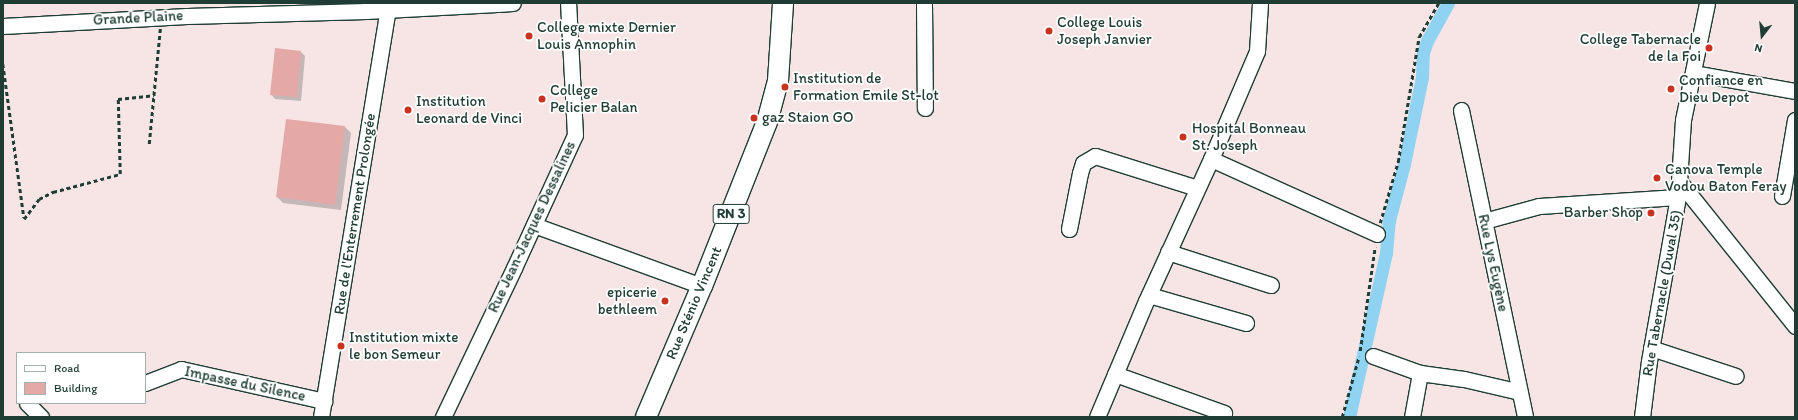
<!DOCTYPE html>
<html>
<head>
<meta charset="utf-8">
<style>
  body { margin:0 }
  #map { position:relative; width:1798px; height:420px; overflow:hidden; background:#f7e5e5; font-family:Itim,sans-serif }
  div>[style] { position:absolute }
  .shadow>* { inset:0; background:#0003 }
  .canal>* { height:13px; margin:-6.5px; padding:0 6.5px; transform-origin:6.5px; border-radius:6.5px; background:#90d2f2 }
  .building>* { inset:0; background:#e4a9a7 }
  .path>* { height:2.5px; margin-top:-1.25px; transform-origin:0; background:repeating-linear-gradient(90deg,#1f3d34 0 4px,transparent 0 7px) }
  .roads { filter:drop-shadow(1px 0 #1f3d34) drop-shadow(-1px 0 #1f3d34) drop-shadow(0 1px #1f3d34) drop-shadow(0 -1px #1f3d34) }
  .minor>* { height:15px; margin:-7.5px; padding:0 7.5px; transform-origin:7.5px; border-radius:7.5px; background:#fff }
  .major>* { height:20px; margin:-10px; padding:0 10px; transform-origin:10px; border-radius:10px; background:#fff }
  .dots>* { width:11px; height:11px; translate:-50% -50%; box-sizing:border-box; border:2px solid #fff; border-radius:50% }
  span { translate:-50% -50%; white-space:nowrap; text-align:center; line-height:1.15; -webkit-text-stroke:3.5px #fff; paint-order:stroke }
  .shield-label span { padding:1px 3px; background:#fff; border:1px solid; border-radius:3px; -webkit-text-stroke-width:0 }
  .shield-label { font-size:14px; color:#1f3d34; font-weight:700 }
  .street-label { font-size:15px; color:#1f3d34 }
  .poi-label { font-size:15px; color:#1f3d34 }
  .left { translate:0 -50%; text-align:left }
  .right { translate:-100% -50%; text-align:right }
  .frame { position:absolute; inset:0; border:4px solid #1f3d34; pointer-events:none }
  .legend { position:absolute; left:16px; top:352px; width:130px; height:52px; box-sizing:border-box; background:#fff; border:1px solid #a5b1ae; margin:0; padding:5px 7px; list-style:none; font-size:12px; color:#1f3d34 }
  .legend li { display:flex; align-items:center; gap:8px; height:20px }
  .legend b { width:20px; border:1px solid #a5b1ae }
  .north { position:absolute; left:1742px; top:16px; width:40px; height:40px; -webkit-text-stroke:3px #fff; paint-order:stroke; rotate:196deg; font-size:11px; font-weight:700; line-height:16px; text-align:center; color:#1f3d34 }
  .north::after { content:''; display:block; margin:auto; width:14px; height:18px; background:#1f3d34; clip-path:polygon(50% 0,100% 100%,50% 72%,0 100%) }
</style>
</head>
<body>
<div id="map">
  <div class="shadow">
    <i style="clip-path:polygon(301px 52px,305px 56px,301px 101px,275px 99px,271px 94px)"></i>
    <i style="clip-path:polygon(345px 127px,351px 133px,341px 210px,283px 203px,277px 197px)"></i>
  </div>
  <div class="canal">
    <i style="left:1349px;top:417px;width:168px;rotate:-77.3deg"></i>
    <i style="left:1386px;top:253px;width:33px;rotate:-85deg"></i>
    <i style="left:1389px;top:220px;width:58px;rotate:-75deg"></i>
    <i style="left:1404px;top:164px;width:89px;rotate:-78.3deg"></i>
    <i style="left:1422px;top:77px;width:24px;rotate:-88deg"></i>
    <i style="left:1423px;top:53px;width:13px;rotate:-72deg"></i>
    <i style="left:1427px;top:41px;width:43px;rotate:-61.1deg"></i>
  </div>
  <div class="building">
    <i style="clip-path:polygon(275px 48px,301px 51px,297px 97px,270px 95px)"></i>
    <i style="clip-path:polygon(286px 119px,345px 126px,335px 205px,276px 197px)"></i>
  </div>
  <div class="path">
    <i style="left:3px;top:64px;width:155px;rotate:82.2deg"></i>
    <i style="left:149px;top:144px;width:116px;rotate:-84.5deg"></i>
    <i style="left:24px;top:219px;width:25px;rotate:-53deg"></i>
    <i style="left:39px;top:199px;width:16px;rotate:-27deg"></i>
    <i style="left:53px;top:192px;width:69px;rotate:-15deg"></i>
    <i style="left:120px;top:174px;width:75px;rotate:-91.5deg"></i>
    <i style="left:118px;top:99px;width:36px;rotate:-6deg"></i>
    <i style="left:1380px;top:223px;width:64px;rotate:-73.6deg"></i>
    <i style="left:1398px;top:162px;width:127px;rotate:-80.5deg"></i>
    <i style="left:1419px;top:37px;width:39px;rotate:-60deg"></i>
    <i style="left:1360px;top:351px;width:105px;rotate:-81.8deg"></i>
    <i style="left:1342px;top:417px;width:63px;rotate:-74.4deg"></i>
  </div>
  <div class="roads">
    <div class="minor">
      <i style="left:924px;top:3px;width:105px;rotate:89.5deg"></i>
      <i style="left:3px;top:26px;width:184px;rotate:-3.1deg"></i>
      <i style="left:187px;top:16px;width:179px;rotate:-1.6deg"></i>
      <i style="left:366px;top:11px;width:147px;rotate:-3.1deg"></i>
      <i style="left:1693px;top:73px;width:104px;rotate:10deg"></i>
      <i style="left:1461px;top:110px;width:314px;rotate:78.2deg"></i>
      <i style="left:1211px;top:159px;width:182px;rotate:24.3deg"></i>
      <i style="left:1679px;top:181px;width:186px;rotate:51.3deg"></i>
      <i style="left:1782px;top:196px;width:77px;rotate:-80.3deg"></i>
      <i style="left:1484px;top:221px;width:57px;rotate:-15.3deg"></i>
      <i style="left:1539px;top:206px;width:139px;rotate:-3.7deg"></i>
      <i style="left:534px;top:225px;width:179px;rotate:20deg"></i>
      <i style="left:1069px;top:229px;width:57px;rotate:-78.9deg"></i>
      <i style="left:1080px;top:173px;width:10px;rotate:-73deg"></i>
      <i style="left:1083px;top:163px;width:14px;rotate:-30deg"></i>
      <i style="left:1095px;top:156px;width:107px;rotate:17.4deg"></i>
      <i style="left:1168px;top:252px;width:108px;rotate:17.8deg"></i>
      <i style="left:1149px;top:295px;width:101px;rotate:16.1deg"></i>
      <i style="left:1651px;top:348px;width:89px;rotate:18.2deg"></i>
      <i style="left:1373px;top:356px;width:50px;rotate:19.9deg"></i>
      <i style="left:1420px;top:373px;width:44px;rotate:7.8deg"></i>
      <i style="left:1464px;top:379px;width:57px;rotate:13.1deg"></i>
      <i style="left:1115px;top:374px;width:116px;rotate:19.7deg"></i>
      <i style="left:145px;top:383px;width:39px;rotate:-21deg"></i>
      <i style="left:181px;top:369px;width:147px;rotate:12.6deg"></i>
      <i style="left:27px;top:403px;width:20px;rotate:45deg"></i>
      <i style="left:321px;top:417px;width:420px;rotate:-80.7deg"></i>
      <i style="left:443px;top:417px;width:165px;rotate:-64.5deg"></i>
      <i style="left:514px;top:268px;width:146px;rotate:-65.4deg"></i>
      <i style="left:575px;top:135px;width:132px;rotate:-93deg"></i>
      <i style="left:1097px;top:417px;width:126px;rotate:-67.1deg"></i>
      <i style="left:1146px;top:301px;width:156px;rotate:-65.4deg"></i>
      <i style="left:1211px;top:159px;width:117px;rotate:-66.9deg"></i>
      <i style="left:1257px;top:51px;width:48px;rotate:-86.4deg"></i>
      <i style="left:1412px;top:417px;width:45px;rotate:-79.7deg"></i>
      <i style="left:1642px;top:417px;width:56px;rotate:-82.9deg"></i>
      <i style="left:1649px;top:361px;width:167px;rotate:-80deg"></i>
      <i style="left:1678px;top:197px;width:77px;rotate:-86.3deg"></i>
      <i style="left:1683px;top:120px;width:119px;rotate:-78.4deg"></i>
    </div>
    <div class="major">
      <i style="left:646px;top:417px;width:142px;rotate:-66.9deg"></i>
      <i style="left:702px;top:286px;width:176px;rotate:-68.4deg"></i>
      <i style="left:767px;top:122px;width:42px;rotate:-75deg"></i>
      <i style="left:778px;top:81px;width:78px;rotate:-86.3deg"></i>
    </div>
  </div>
  <div class="dots">
    <i style="left:1049px;top:31px;background:#c8321e"></i>
    <i style="left:529px;top:36px;background:#c8321e"></i>
    <i style="left:1709px;top:48px;background:#c8321e"></i>
    <i style="left:785px;top:87px;background:#c8321e"></i>
    <i style="left:1671px;top:89px;background:#c8321e"></i>
    <i style="left:542px;top:99px;background:#c8321e"></i>
    <i style="left:408px;top:110px;background:#c8321e"></i>
    <i style="left:754px;top:118px;background:#c8321e"></i>
    <i style="left:1183px;top:137px;background:#c8321e"></i>
    <i style="left:1657px;top:178px;background:#c8321e"></i>
    <i style="left:1651px;top:213px;background:#c8321e"></i>
    <i style="left:665px;top:301px;background:#c8321e"></i>
    <i style="left:341px;top:346px;background:#c8321e"></i>
  </div>
  <div class="shield-label">
    <span style="left:731px;top:214px">RN 3</span>
  </div>
  <div class="street-label">
    <span style="left:138px;top:18px;rotate:-3deg">Grande Plaine</span>
    <span style="left:355px;top:214px;rotate:-81deg">Rue de l'Enterrement Prolongée</span>
    <span style="left:532px;top:227px;rotate:-65deg">Rue Jean-Jacques Dessalines</span>
    <span style="left:1493px;top:263px;rotate:78deg">Rue Lys Eugène</span>
    <span style="left:1662px;top:293px;rotate:-80deg">Rue Tabernacle (Duval 35)</span>
    <span style="left:694px;top:303px;rotate:-67deg">Rue Sténio Vincent</span>
    <span style="left:245px;top:384px;rotate:12deg">Impasse du Silence</span>
  </div>
  <div class="poi-label">
    <span class="left" style="left:1057px;top:31px">College Louis<br>Joseph Janvier</span>
    <span class="left" style="left:537px;top:36px">College mixte Dernier<br>Louis Annophin</span>
    <span class="right" style="left:1701px;top:48px">College Tabernacle<br>de la Foi</span>
    <span class="left" style="left:793px;top:87px">Institution de<br>Formation Emile St-lot</span>
    <span class="left" style="left:1679px;top:89px">Confiance en<br>Dieu Depot</span>
    <span class="left" style="left:550px;top:99px">College<br>Pelicier Balan</span>
    <span class="left" style="left:416px;top:110px">Institution<br>Leonard de Vinci</span>
    <span class="left" style="left:762px;top:118px">gaz Staion GO</span>
    <span class="left" style="left:1192px;top:137px">Hospital Bonneau<br>St. Joseph</span>
    <span class="left" style="left:1665px;top:178px">Canova Temple<br>Vodou Baton Feray</span>
    <span class="right" style="left:1643px;top:213px">Barber Shop</span>
    <span class="right" style="left:657px;top:301px">epicerie<br>bethleem</span>
    <span class="left" style="left:349px;top:346px">Institution mixte<br>le bon Semeur</span>
  </div>
  <div class="frame"></div>
  <ul class="legend">
  <li><b style="height:5px;background:#fff"></b>Road</li>
  <li><b style="height:11px;background:#e4a9a7"></b>Building</li>
  </ul>
  <div class="north">N</div>
</div>
</body>
</html>
